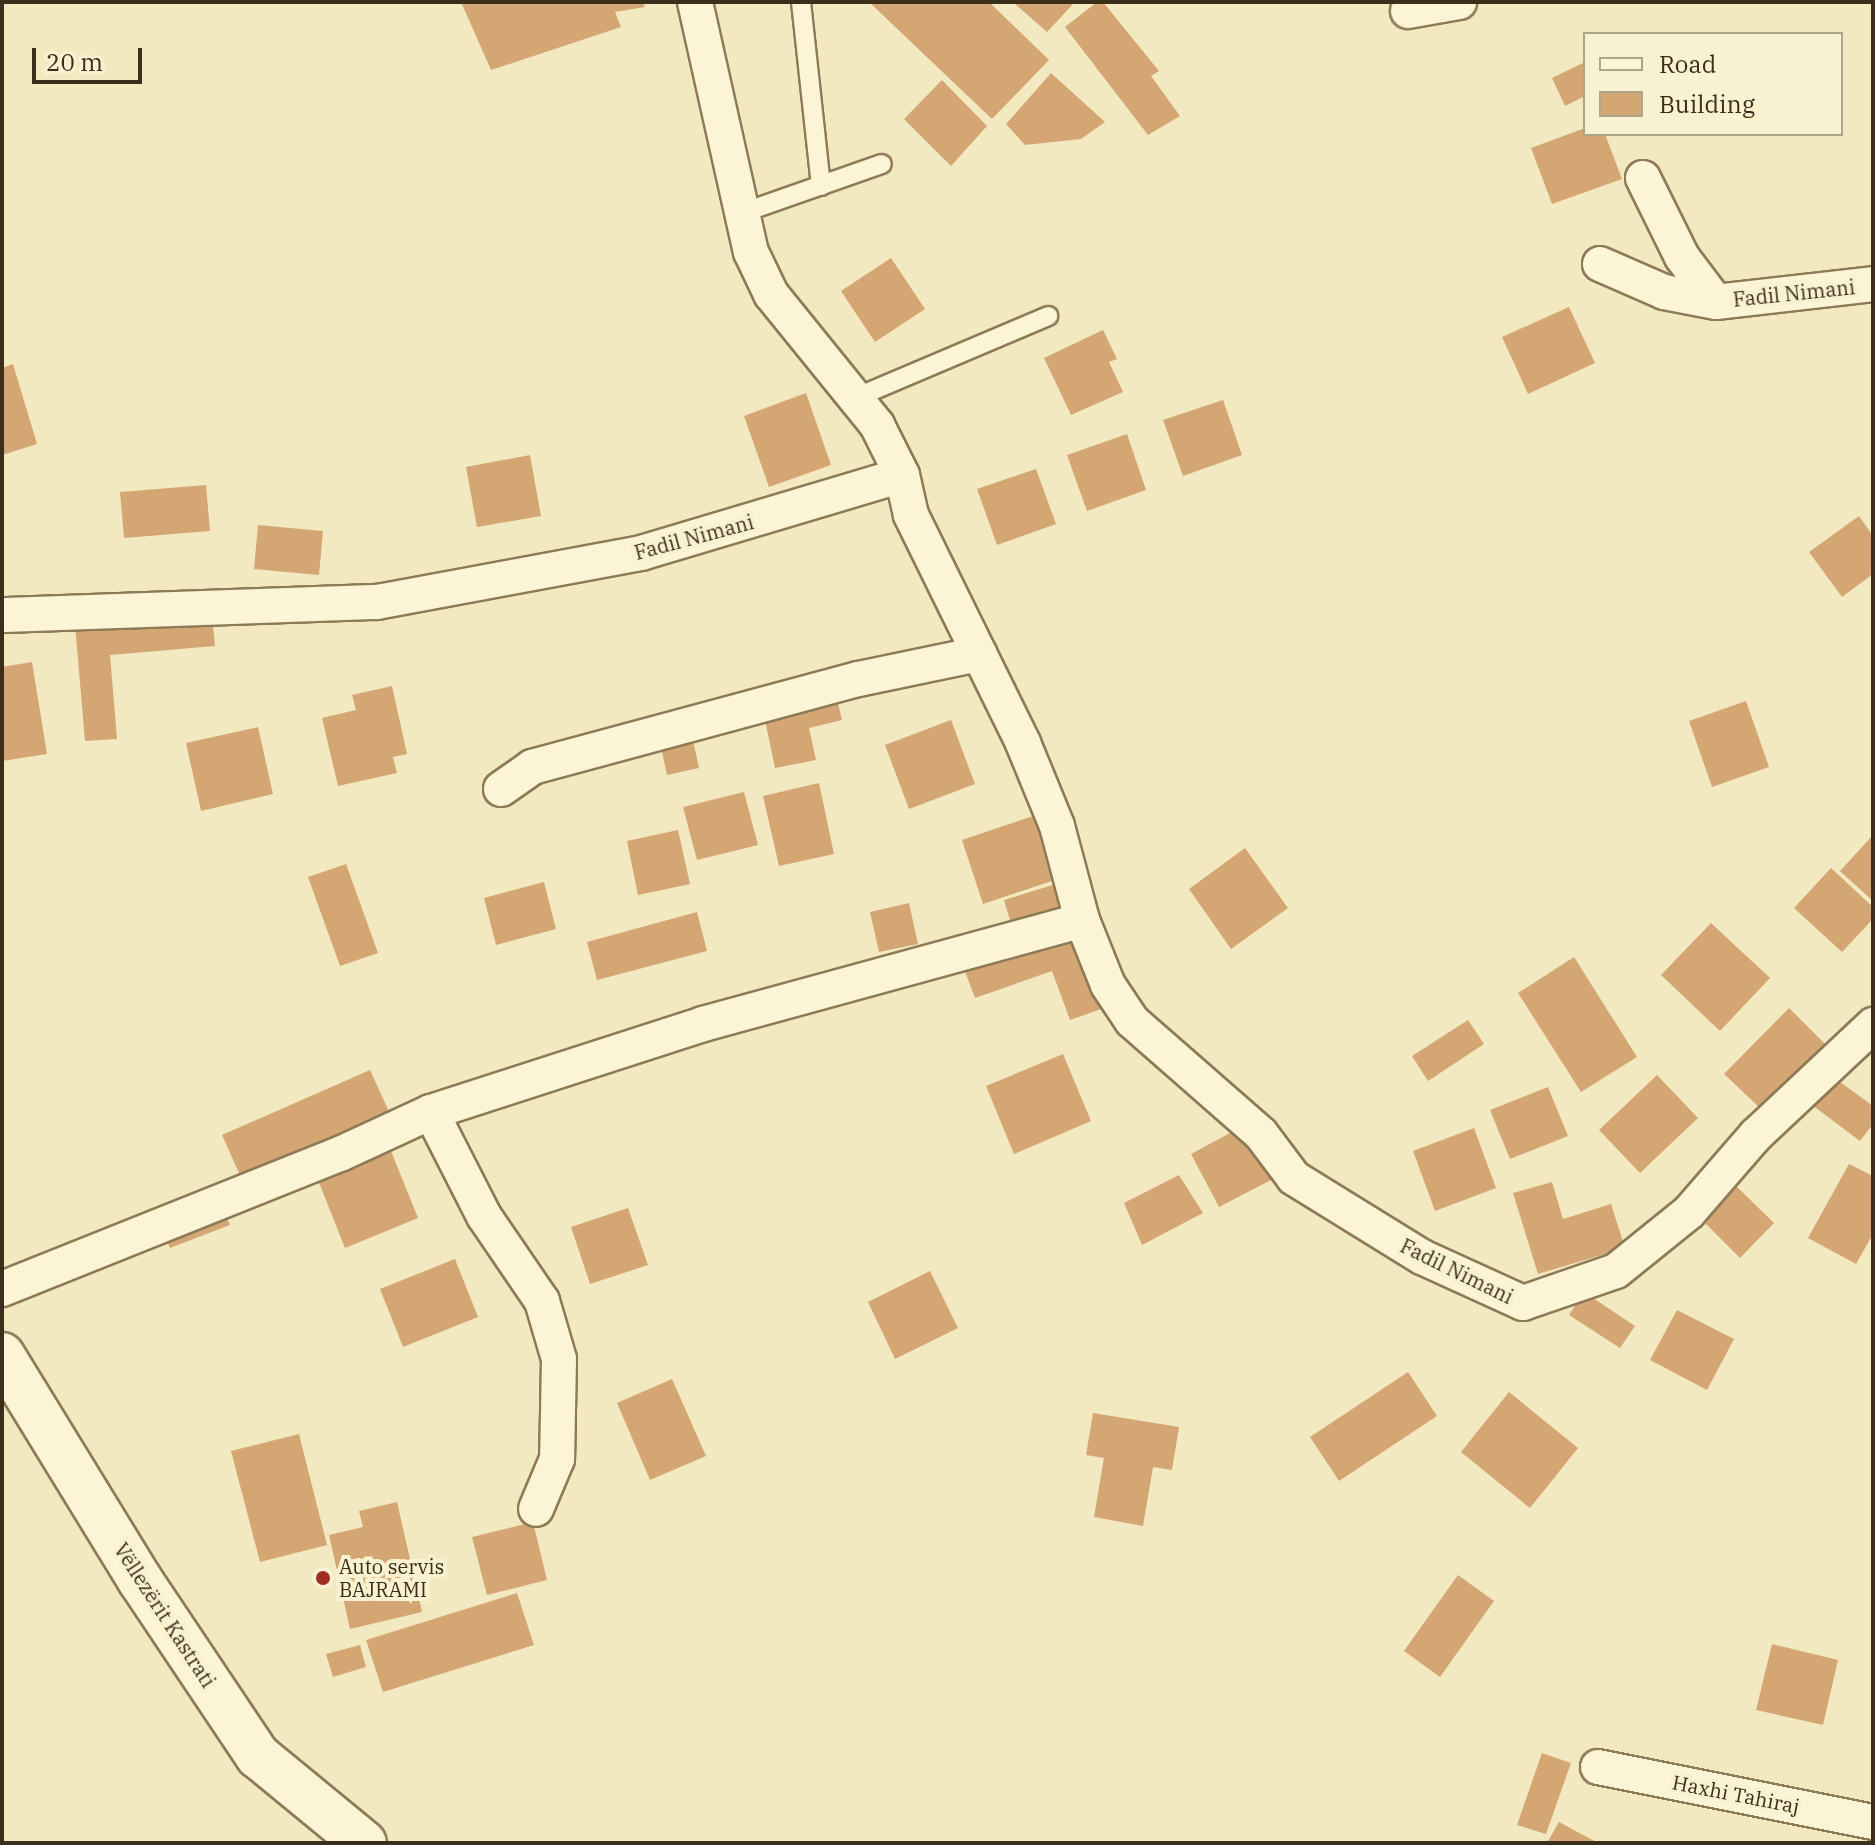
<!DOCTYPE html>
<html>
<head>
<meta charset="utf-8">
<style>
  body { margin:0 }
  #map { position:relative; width:1875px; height:1845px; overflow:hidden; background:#f2e9c1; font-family:"IBM Plex Serif",serif }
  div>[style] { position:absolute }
  .building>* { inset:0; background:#d4a673 }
  .roads { filter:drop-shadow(2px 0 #8d7a56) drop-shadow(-2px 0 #8d7a56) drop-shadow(0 2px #8d7a56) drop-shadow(0 -2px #8d7a56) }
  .service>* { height:18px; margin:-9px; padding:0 9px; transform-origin:9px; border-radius:9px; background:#fcf5d5 }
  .minor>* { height:34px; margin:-17px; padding:0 17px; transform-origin:17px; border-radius:17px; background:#fcf5d5 }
  .tertiary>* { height:44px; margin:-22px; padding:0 22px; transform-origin:22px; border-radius:22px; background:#fcf5d5 }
  .dots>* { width:22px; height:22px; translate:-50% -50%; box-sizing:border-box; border:4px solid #f9f2d1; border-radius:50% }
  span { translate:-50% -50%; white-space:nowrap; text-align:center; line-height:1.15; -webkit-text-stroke:8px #f9f2d1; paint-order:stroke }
  .street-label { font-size:20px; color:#3b2f1c }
  .poi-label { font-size:20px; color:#3b2f1c }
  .left { translate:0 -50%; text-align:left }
  .frame { position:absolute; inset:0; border:4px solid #3b2f1c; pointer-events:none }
  .legend { position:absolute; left:1583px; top:32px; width:260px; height:104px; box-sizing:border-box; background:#f9f2d1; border:2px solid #ada489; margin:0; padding:10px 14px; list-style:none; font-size:24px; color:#3b2f1c }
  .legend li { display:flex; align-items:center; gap:16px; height:40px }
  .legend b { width:40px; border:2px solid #ada489 }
  .scale { position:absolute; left:32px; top:48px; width:110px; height:36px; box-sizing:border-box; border:4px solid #3b2f1c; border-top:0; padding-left:10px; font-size:24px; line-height:28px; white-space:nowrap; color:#3b2f1c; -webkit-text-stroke:6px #f9f2d1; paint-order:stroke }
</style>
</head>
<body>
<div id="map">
  <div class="building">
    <i style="clip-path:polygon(461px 2px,643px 2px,645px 7px,615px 12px,621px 27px,491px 70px)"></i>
    <i style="clip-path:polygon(869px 2px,989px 2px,1049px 60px,992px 119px)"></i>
    <i style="clip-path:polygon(1013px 2px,1075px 2px,1047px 32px)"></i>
    <i style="clip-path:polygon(1097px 2px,1103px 2px,1159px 71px,1151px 76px,1180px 116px,1148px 135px,1065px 27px)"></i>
    <i style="clip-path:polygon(1583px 63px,1585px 96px,1565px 106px,1552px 78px)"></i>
    <i style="clip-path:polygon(1051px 73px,1105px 122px,1081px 139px,1025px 145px,1006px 124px)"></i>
    <i style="clip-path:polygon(942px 80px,987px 126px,951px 166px,904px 119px)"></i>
    <i style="clip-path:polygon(1585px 128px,1585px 134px,1605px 134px,1622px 179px,1552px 204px,1531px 148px)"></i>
    <i style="clip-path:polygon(891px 258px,925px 309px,875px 342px,841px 291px)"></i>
    <i style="clip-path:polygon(1569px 307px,1595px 363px,1528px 394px,1502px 337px)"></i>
    <i style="clip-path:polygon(1103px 330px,1117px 359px,1109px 362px,1123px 392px,1071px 415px,1044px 358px)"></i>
    <i style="clip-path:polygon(13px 364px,37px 444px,2px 455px,2px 368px)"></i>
    <i style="clip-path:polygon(806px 393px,831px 465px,769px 487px,744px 416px)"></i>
    <i style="clip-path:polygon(1223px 400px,1242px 455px,1183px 476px,1163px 420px)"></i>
    <i style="clip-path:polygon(1127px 434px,1146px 490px,1087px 511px,1067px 455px)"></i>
    <i style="clip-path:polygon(530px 455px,541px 516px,477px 527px,466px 467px)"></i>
    <i style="clip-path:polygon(1036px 469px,1056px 524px,997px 545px,977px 489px)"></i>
    <i style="clip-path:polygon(206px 485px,210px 531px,124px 538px,120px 492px)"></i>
    <i style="clip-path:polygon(1859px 516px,1873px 536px,1873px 574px,1842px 597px,1809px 552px)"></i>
    <i style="clip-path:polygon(258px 525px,323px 531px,319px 575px,254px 569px)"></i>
    <i style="clip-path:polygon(212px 614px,215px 646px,110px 655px,117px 739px,85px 741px,75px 625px)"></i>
    <i style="clip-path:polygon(32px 662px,47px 754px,2px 761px,2px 667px)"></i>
    <i style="clip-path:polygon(392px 686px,407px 754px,393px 757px,397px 773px,338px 786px,322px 718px,356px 710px,352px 695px)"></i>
    <i style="clip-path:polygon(836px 695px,842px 720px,809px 728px,816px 760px,775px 768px,763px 711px)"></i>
    <i style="clip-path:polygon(1746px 701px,1769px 767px,1712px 787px,1689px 721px)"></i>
    <i style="clip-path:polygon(951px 720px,975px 784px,909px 809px,885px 745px)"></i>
    <i style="clip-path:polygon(258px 727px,273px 794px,201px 811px,186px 743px)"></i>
    <i style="clip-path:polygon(692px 736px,699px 768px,667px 775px,660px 743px)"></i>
    <i style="clip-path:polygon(819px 783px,834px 854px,779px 866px,763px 796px)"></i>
    <i style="clip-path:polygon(744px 792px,758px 845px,697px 860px,683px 807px)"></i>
    <i style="clip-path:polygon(1036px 815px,1058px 879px,983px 904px,962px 840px)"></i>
    <i style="clip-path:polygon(678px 830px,690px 884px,638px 895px,627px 841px)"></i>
    <i style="clip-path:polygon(1873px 835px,1873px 901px,1840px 871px)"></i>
    <i style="clip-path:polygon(1245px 848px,1288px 908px,1231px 949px,1189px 889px)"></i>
    <i style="clip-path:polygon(346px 864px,378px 953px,340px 966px,308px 877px)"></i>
    <i style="clip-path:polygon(1831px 868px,1873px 907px,1873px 919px,1842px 952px,1794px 908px)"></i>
    <i style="clip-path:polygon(544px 882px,556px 929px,496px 945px,484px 898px)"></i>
    <i style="clip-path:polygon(1059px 883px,1066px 908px,1011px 924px,1004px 900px)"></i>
    <i style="clip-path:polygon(909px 903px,918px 944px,879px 952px,870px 912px)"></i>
    <i style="clip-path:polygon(697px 912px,707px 951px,597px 980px,587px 942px)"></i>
    <i style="clip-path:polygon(1711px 923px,1770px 978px,1720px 1031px,1661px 975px)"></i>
    <i style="clip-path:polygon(1075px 926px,1104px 1008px,1070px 1020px,1052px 971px,975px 998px,963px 966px)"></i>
    <i style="clip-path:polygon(1574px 957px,1637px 1057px,1581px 1092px,1518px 993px)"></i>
    <i style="clip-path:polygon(1789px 1008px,1825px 1044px,1761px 1109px,1724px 1074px)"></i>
    <i style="clip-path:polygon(1468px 1020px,1484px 1044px,1428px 1081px,1412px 1056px)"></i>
    <i style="clip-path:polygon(1063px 1054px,1091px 1121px,1014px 1154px,986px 1086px)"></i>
    <i style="clip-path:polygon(370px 1070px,391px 1116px,243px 1182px,222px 1135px)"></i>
    <i style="clip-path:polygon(1829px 1074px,1873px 1106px,1873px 1124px,1860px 1141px,1808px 1102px)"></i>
    <i style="clip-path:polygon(1657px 1075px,1698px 1118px,1640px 1173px,1599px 1130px)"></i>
    <i style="clip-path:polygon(1548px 1087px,1568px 1136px,1510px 1159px,1490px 1110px)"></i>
    <i style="clip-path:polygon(1243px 1126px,1271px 1180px,1219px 1207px,1191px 1154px)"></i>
    <i style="clip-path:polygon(1474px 1128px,1496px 1188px,1435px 1211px,1413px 1151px)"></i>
    <i style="clip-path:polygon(389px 1146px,418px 1218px,345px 1248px,316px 1175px)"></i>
    <i style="clip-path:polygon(1849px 1164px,1873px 1176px,1873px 1234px,1856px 1264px,1808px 1238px)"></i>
    <i style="clip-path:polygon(1179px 1175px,1203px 1213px,1142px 1245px,1124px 1203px)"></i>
    <i style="clip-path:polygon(1552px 1182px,1563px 1219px,1611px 1204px,1625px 1248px,1538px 1274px,1513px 1193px)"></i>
    <i style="clip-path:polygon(1734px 1184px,1774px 1223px,1740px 1258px,1700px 1218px)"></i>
    <i style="clip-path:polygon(223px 1207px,230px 1225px,170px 1248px,163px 1230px)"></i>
    <i style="clip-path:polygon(628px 1208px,648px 1265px,590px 1284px,571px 1227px)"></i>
    <i style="clip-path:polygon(455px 1259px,478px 1317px,403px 1347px,380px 1289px)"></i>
    <i style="clip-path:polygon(930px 1271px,958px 1328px,895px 1359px,868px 1302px)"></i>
    <i style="clip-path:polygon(1584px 1292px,1635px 1326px,1620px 1348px,1569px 1315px)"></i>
    <i style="clip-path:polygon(1677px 1310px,1734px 1339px,1707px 1390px,1650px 1360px)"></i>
    <i style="clip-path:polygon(1408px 1372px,1437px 1416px,1339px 1481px,1310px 1437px)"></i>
    <i style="clip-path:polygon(672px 1379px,706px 1456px,650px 1480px,617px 1403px)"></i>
    <i style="clip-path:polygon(1509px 1392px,1578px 1448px,1530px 1508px,1461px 1452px)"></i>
    <i style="clip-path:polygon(1093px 1413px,1179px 1427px,1172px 1470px,1153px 1467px,1143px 1526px,1094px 1517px,1104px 1458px,1086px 1455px)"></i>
    <i style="clip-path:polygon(299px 1434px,327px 1545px,260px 1562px,231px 1451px)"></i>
    <i style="clip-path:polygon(397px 1502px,422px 1612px,350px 1629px,329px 1535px,363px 1527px,359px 1511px)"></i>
    <i style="clip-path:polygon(533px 1522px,547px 1580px,487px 1595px,472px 1537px)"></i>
    <i style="clip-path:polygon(1458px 1575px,1494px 1601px,1440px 1677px,1404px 1651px)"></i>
    <i style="clip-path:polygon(517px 1593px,534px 1645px,383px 1692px,366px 1640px)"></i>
    <i style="clip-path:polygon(1772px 1644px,1838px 1660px,1823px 1725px,1756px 1710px)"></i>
    <i style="clip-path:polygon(360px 1645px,366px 1667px,333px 1677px,326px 1654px)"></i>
    <i style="clip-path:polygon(1542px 1753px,1571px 1763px,1546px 1834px,1517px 1825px)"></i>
    <i style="clip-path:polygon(1559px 1822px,1598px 1843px,1547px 1843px)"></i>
  </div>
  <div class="roads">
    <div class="service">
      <i style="left:801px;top:2px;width:185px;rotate:83.8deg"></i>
      <i style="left:742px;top:213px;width:148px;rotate:-19.3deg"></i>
      <i style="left:855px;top:398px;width:210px;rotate:-23deg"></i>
    </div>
    <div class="minor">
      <i style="left:695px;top:2px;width:256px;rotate:77.4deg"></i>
      <i style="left:751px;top:252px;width:47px;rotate:64.5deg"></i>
      <i style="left:771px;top:294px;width:169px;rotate:51deg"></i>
      <i style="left:877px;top:425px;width:56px;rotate:63.4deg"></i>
      <i style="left:1408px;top:11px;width:52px;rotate:-10deg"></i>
      <i style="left:1643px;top:178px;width:88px;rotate:63.7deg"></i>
      <i style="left:1682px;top:257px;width:56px;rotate:52.9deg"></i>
      <i style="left:1716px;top:302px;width:158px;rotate:-6.5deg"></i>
      <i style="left:1600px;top:264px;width:70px;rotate:23.6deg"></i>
      <i style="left:1664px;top:292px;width:53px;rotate:10.9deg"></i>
      <i style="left:2px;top:615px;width:375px;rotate:-2deg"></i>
      <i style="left:377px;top:602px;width:269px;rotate:-10.5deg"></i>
      <i style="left:641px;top:553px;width:272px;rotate:-16.6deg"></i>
      <i style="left:902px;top:475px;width:41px;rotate:77.3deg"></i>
      <i style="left:911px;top:515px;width:254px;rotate:63.8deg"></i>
      <i style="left:1023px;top:743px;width:90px;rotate:67.7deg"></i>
      <i style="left:1057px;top:826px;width:97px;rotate:75.1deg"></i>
      <i style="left:1082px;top:920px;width:70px;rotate:68.2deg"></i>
      <i style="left:1108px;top:985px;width:43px;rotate:56.3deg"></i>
      <i style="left:1132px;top:1021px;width:171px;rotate:41.2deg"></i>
      <i style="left:1261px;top:1134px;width:55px;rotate:53.1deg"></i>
      <i style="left:1294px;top:1178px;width:150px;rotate:31.7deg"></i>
      <i style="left:1422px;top:1257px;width:111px;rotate:24.5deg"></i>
      <i style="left:1523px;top:1303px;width:98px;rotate:-19deg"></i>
      <i style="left:1616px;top:1271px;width:94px;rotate:-38.9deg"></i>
      <i style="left:1689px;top:1212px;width:102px;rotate:-49deg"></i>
      <i style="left:1756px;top:1135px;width:161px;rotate:-43.2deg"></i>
      <i style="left:501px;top:789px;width:38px;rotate:-35deg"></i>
      <i style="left:532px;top:767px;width:339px;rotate:-15.1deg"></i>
      <i style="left:859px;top:679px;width:123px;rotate:-11.8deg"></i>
      <i style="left:431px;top:1112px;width:286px;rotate:-17.9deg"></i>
      <i style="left:703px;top:1024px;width:393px;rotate:-15.3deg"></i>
      <i style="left:2px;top:1289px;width:364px;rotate:-21.8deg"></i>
      <i style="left:340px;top:1154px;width:100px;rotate:-24.8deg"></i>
      <i style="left:431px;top:1112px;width:117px;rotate:63deg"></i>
      <i style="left:484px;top:1216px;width:103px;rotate:55.7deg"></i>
      <i style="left:542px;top:1301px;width:60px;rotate:73.7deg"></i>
      <i style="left:559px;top:1359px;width:100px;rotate:91.1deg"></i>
      <i style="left:557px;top:1459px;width:54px;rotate:112.8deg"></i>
      <i style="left:1598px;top:1767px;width:280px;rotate:11.3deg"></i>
    </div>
    <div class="tertiary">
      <i style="left:2px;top:1355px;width:264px;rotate:58.5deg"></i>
      <i style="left:140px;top:1580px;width:212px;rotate:56.2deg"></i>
      <i style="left:258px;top:1756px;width:137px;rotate:39.4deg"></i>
    </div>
  </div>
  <div class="dots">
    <i style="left:323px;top:1578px;background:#a22e21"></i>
  </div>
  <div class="street-label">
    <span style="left:1794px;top:293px;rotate:-6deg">Fadil Nimani</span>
    <span style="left:694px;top:537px;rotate:-15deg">Fadil Nimani</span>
    <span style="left:1457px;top:1271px;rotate:26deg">Fadil Nimani</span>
    <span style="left:165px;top:1615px;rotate:57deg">Vëllezërit Kastrati</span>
    <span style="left:1736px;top:1794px;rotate:11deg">Haxhi Tahiraj</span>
  </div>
  <div class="poi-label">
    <span class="left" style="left:339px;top:1578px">Auto servis<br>BAJRAMI</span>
  </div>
  <div class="frame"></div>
  <ul class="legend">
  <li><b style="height:10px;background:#fcf5d5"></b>Road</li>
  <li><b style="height:22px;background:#d4a673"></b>Building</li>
  </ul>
  <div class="scale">20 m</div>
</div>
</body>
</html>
